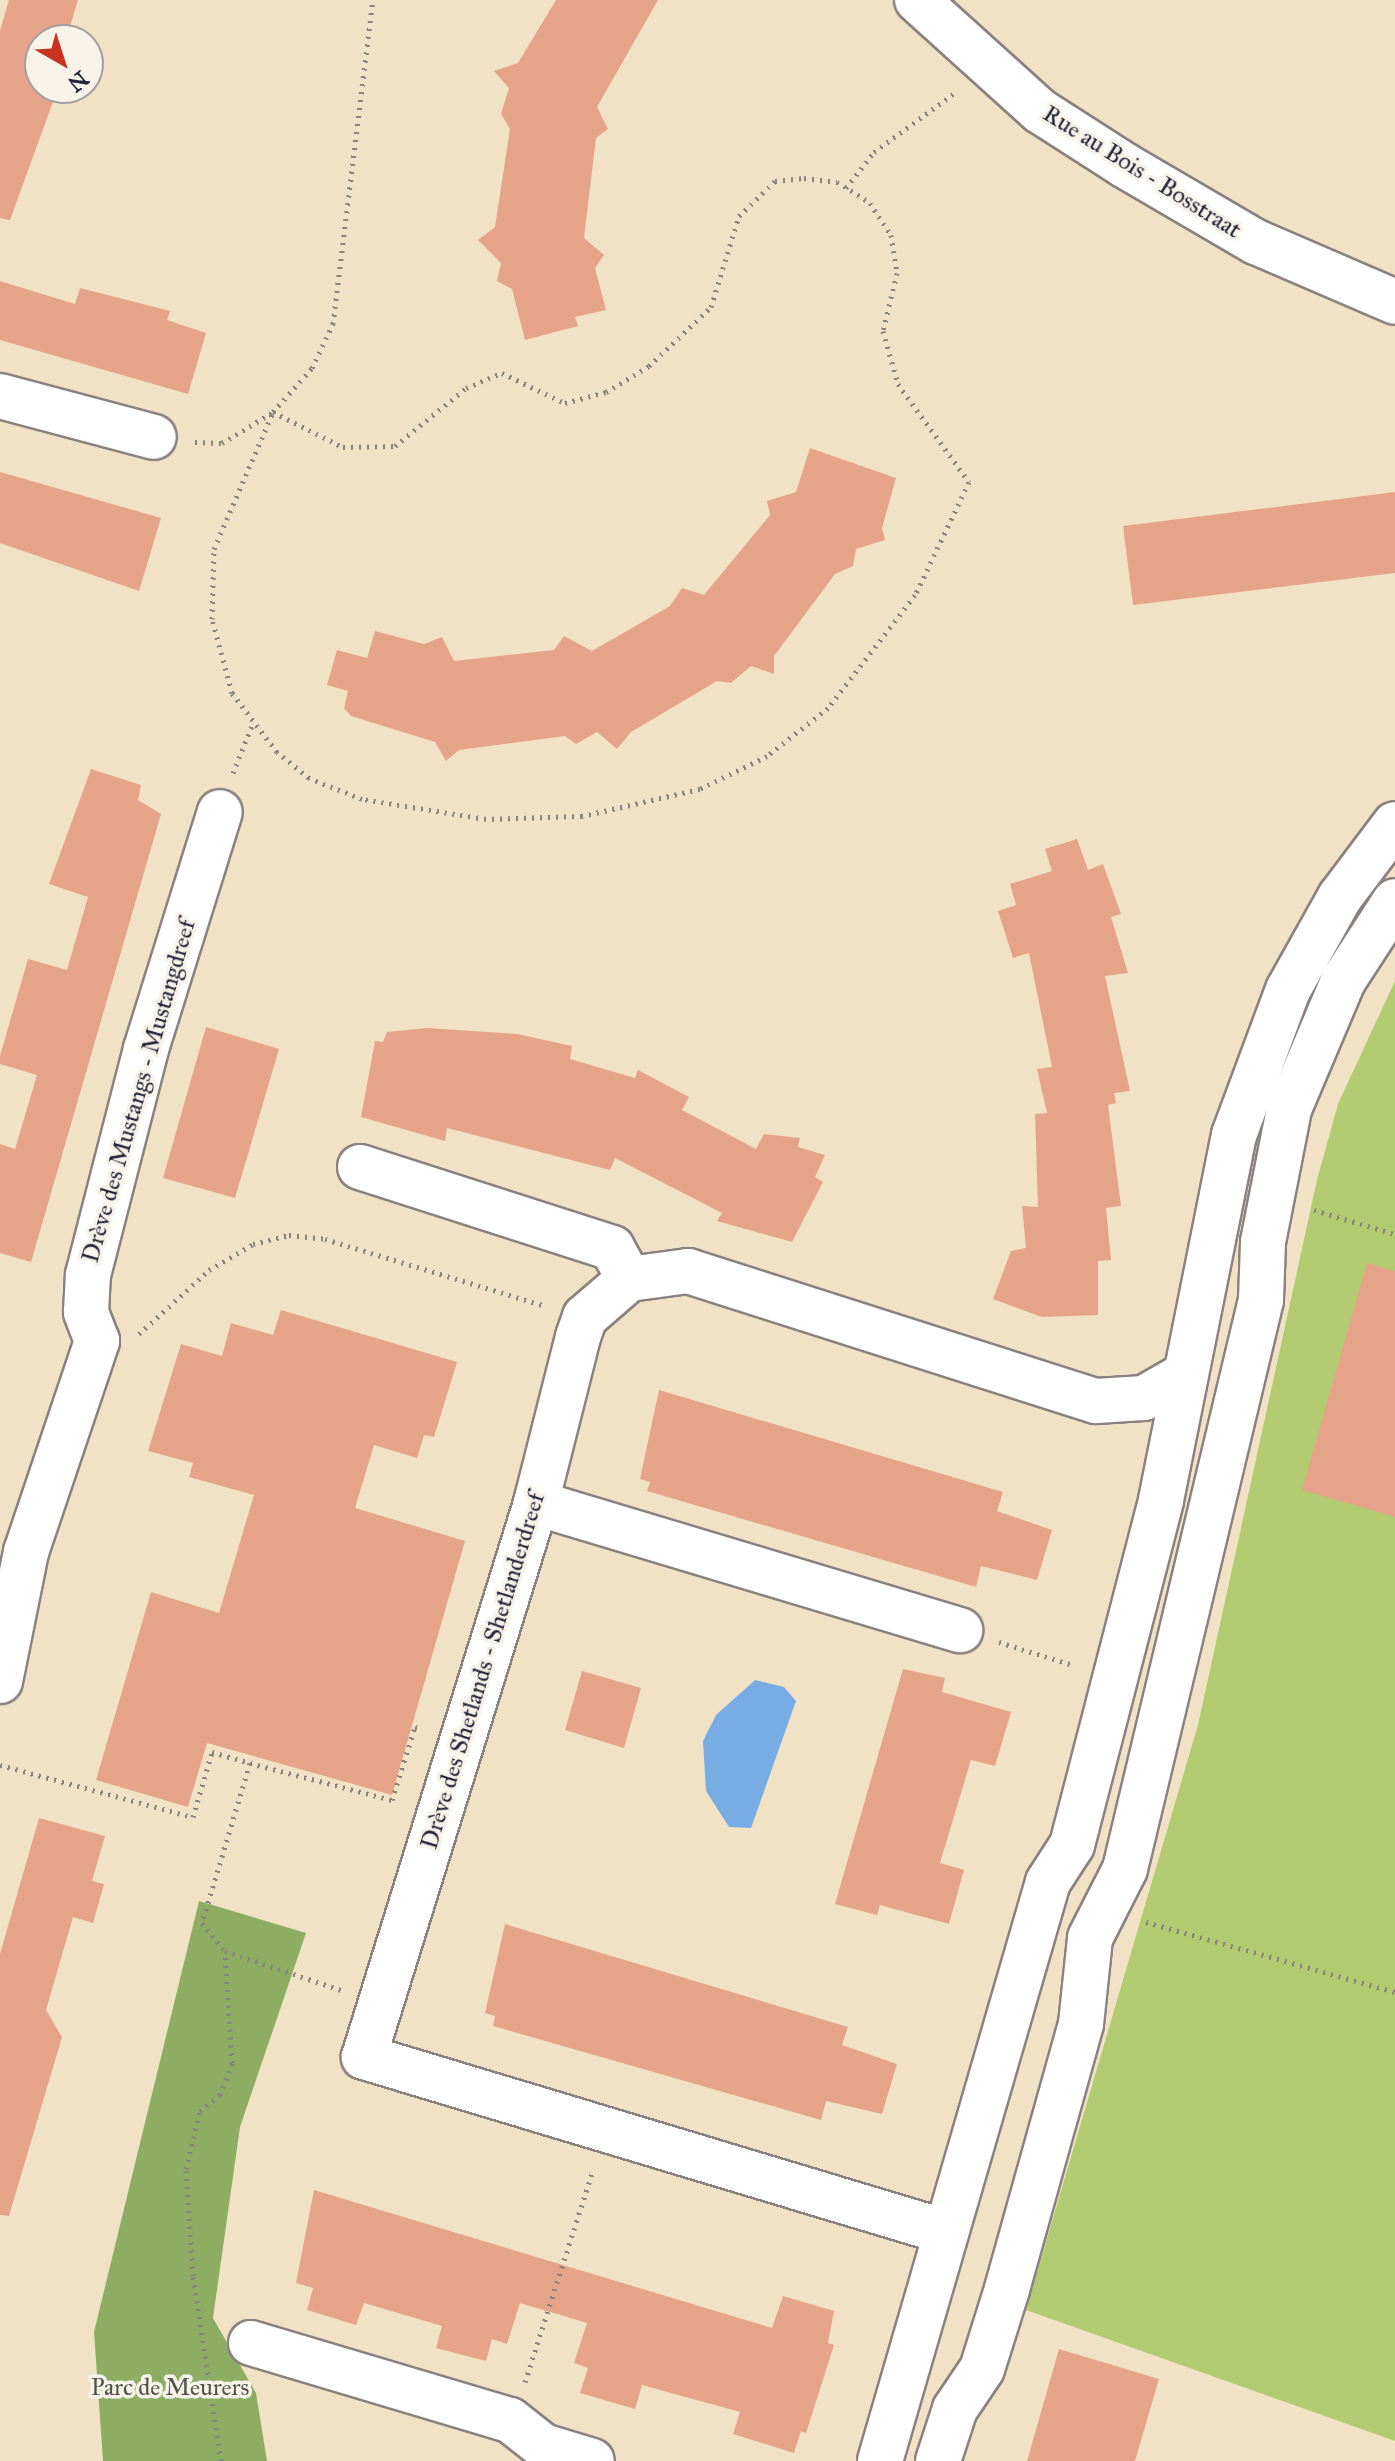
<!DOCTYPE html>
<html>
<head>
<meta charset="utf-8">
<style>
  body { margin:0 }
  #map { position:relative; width:1395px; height:2461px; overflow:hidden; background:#f1e2c5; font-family:"IM FELL Great Primer",serif }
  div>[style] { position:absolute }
  .green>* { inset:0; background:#b2ca70 }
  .forest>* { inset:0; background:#8dae62 }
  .water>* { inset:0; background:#78ace5 }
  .building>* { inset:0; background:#e5a48a }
  .path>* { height:5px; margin-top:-2.5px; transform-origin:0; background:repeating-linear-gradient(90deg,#8a8280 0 2px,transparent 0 8px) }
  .roads { filter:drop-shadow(2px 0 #8a8280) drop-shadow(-2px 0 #8a8280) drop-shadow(0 2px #8a8280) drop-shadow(0 -2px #8a8280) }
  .minor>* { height:44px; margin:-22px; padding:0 22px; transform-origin:22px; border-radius:22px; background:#fff }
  span { translate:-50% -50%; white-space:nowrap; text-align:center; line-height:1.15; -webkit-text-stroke:7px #f7f3e8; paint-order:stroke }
  .street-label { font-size:24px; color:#22223b }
  .park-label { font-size:24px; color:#4d544b }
  .north { position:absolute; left:24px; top:24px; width:80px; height:80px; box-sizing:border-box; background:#f7f3e8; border:2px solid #a29fa3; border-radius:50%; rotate:141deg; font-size:22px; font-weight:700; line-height:32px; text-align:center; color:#22223b }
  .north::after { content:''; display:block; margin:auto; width:28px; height:36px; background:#c8321e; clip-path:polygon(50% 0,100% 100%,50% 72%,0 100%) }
</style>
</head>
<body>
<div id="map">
  <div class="green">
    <i style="clip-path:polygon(1395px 981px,1395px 2441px,1026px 2310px,1198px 1725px,1317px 1180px,1338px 1104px)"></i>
  </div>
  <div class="forest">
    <i style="clip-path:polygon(199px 1901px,306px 1933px,240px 2127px,213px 2318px,256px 2393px,267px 2461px,103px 2461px,94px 2332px)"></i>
  </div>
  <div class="water">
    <i style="clip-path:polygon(755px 1680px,784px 1687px,796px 1701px,751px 1828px,729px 1827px,706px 1791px,703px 1741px,716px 1715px)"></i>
  </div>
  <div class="building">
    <i style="clip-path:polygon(9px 0,78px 0,66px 40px,40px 40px,40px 88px,58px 88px,10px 220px,0 218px,0 31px)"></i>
    <i style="clip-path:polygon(556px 0,658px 0,597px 107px,608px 129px,596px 138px,584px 238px,604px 255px,595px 268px,606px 310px,575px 317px,578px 326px,525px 340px,512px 289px,497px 281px,501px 263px,478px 240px,495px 227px,510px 129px,501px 114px,509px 88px,494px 71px,518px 63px)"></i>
    <i style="clip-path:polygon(0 281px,75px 304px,80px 288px,170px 311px,167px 320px,206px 333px,188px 394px,0 340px)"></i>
    <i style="clip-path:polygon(810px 448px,896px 478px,882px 528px,885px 540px,856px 549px,853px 566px,835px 574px,774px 656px,774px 674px,751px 666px,731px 683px,717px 681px,631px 732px,617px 749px,597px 732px,576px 744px,565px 736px,459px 750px,446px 761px,435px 742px,351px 716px,344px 708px,348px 691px,327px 685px,337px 650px,367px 658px,375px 631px,424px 644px,442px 637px,454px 661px,554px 650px,564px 636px,592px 651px,670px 606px,682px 588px,704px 595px,770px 515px,767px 501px,796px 492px)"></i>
    <i style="clip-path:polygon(0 472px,161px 518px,139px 591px,0 543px)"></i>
    <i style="clip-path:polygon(1395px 492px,1395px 573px,1133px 605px,1123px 526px)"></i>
    <i style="clip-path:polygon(91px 769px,141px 785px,138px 800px,161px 814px,31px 1262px,0 1253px,0 1144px,15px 1149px,37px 1075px,0 1064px,0 1056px,28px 959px,67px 970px,88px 897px,49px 884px)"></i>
    <i style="clip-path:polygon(1077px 839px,1088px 870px,1103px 864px,1121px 914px,1111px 917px,1128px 973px,1105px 976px,1130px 1091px,1114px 1093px,1116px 1103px,1108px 1105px,1121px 1206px,1106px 1208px,1111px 1260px,1098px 1261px,1098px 1315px,1042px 1317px,993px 1299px,1011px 1251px,1026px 1248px,1022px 1206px,1038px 1207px,1035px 1114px,1047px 1113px,1037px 1069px,1052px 1067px,1029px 953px,1013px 958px,998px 911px,1016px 905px,1010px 884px,1052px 871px,1045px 849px)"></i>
    <i style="clip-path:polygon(206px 1027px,279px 1049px,235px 1198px,163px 1178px)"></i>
    <i style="clip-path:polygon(427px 1028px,517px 1034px,572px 1046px,570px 1059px,635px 1078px,638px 1070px,689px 1097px,682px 1110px,756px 1149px,764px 1134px,800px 1138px,798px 1147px,825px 1155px,815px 1177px,823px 1182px,792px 1242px,717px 1221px,722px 1213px,615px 1158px,610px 1170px,447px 1128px,445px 1141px,361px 1117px,375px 1041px,383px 1042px,387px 1032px)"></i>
    <i style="clip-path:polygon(1367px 1263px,1395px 1271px,1395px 1517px,1302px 1490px)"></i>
    <i style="clip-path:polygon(281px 1310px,457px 1362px,434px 1437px,424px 1435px,417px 1458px,374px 1445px,355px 1508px,465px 1541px,392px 1795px,207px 1743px,188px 1807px,96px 1780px,151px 1592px,219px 1613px,254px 1495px,189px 1477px,193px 1463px,148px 1451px,181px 1344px,222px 1356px,231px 1323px,273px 1335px)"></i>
    <i style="clip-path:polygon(659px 1390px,1003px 1492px,997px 1511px,1052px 1530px,1037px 1580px,981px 1566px,976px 1587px,647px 1491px,650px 1482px,640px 1479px)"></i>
    <i style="clip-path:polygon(903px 1669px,945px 1678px,942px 1692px,1011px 1712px,995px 1766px,971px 1760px,940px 1863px,964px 1870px,949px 1924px,880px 1905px,877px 1915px,835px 1904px)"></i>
    <i style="clip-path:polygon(582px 1671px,641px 1688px,624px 1748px,565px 1730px)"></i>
    <i style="clip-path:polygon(39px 1818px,105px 1836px,92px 1881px,104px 1884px,93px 1923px,73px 1917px,46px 2010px,62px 2037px,9px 2216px,0 2215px,0 1954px)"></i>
    <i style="clip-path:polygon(505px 1924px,848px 2027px,842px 2045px,897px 2064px,882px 2114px,826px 2101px,821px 2120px,493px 2026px,495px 2016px,485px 2013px)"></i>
    <i style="clip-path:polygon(314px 2190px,772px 2328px,783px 2296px,834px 2311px,828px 2343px,834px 2345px,806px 2433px,801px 2431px,794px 2453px,733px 2434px,740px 2412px,642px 2385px,635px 2409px,580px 2393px,588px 2368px,574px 2363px,587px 2323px,520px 2303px,507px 2344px,492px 2339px,486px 2361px,436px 2348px,442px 2326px,364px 2303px,356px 2325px,307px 2310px,313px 2288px,296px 2283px)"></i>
    <i style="clip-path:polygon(1059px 2349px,1159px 2379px,1135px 2461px,1027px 2461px)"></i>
  </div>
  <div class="path">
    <i style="left:804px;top:178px;width:33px;rotate:7deg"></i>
    <i style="left:837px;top:182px;width:39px;rotate:32deg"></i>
    <i style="left:870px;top:203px;width:38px;rotate:57deg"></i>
    <i style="left:891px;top:235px;width:38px;rotate:81deg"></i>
    <i style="left:897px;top:273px;width:60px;rotate:103.6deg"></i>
    <i style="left:883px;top:331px;width:55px;rotate:74.2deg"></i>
    <i style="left:898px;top:384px;width:121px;rotate:54.1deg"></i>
    <i style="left:969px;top:482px;width:125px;rotate:115.5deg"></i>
    <i style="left:915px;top:595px;width:143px;rotate:127.6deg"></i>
    <i style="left:828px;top:708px;width:78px;rotate:141.8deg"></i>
    <i style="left:767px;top:756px;width:75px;rotate:153.8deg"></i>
    <i style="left:700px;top:789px;width:121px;rotate:167.1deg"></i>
    <i style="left:582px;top:816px;width:96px;rotate:178.2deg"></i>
    <i style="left:486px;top:819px;width:126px;rotate:-170.8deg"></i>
    <i style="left:362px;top:799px;width:57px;rotate:-158.4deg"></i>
    <i style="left:309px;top:778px;width:41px;rotate:-140.9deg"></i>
    <i style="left:277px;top:752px;width:74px;rotate:-127.3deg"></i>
    <i style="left:232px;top:693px;width:77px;rotate:-105.1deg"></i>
    <i style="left:212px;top:619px;width:70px;rotate:-88.4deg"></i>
    <i style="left:214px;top:549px;width:149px;rotate:-66.7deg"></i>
    <i style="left:273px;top:412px;width:78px;rotate:26.6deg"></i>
    <i style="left:343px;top:447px;width:52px;rotate:-1.1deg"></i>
    <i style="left:395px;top:446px;width:92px;rotate:-39.2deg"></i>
    <i style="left:466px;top:388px;width:39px;rotate:-23deg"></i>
    <i style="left:502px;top:373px;width:70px;rotate:25.5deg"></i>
    <i style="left:565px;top:403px;width:42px;rotate:-15deg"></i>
    <i style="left:606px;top:392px;width:50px;rotate:-31.2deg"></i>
    <i style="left:649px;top:366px;width:86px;rotate:-43.6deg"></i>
    <i style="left:711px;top:307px;width:95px;rotate:-72.9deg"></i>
    <i style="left:739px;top:216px;width:50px;rotate:-44.2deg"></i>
    <i style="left:775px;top:181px;width:29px;rotate:-6deg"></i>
    <i style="left:846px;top:188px;width:46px;rotate:-52.1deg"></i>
    <i style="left:874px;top:152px;width:102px;rotate:-36.2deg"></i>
    <i style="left:195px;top:442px;width:27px;rotate:2deg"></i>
    <i style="left:222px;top:443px;width:60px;rotate:-31.3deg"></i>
    <i style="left:273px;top:412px;width:59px;rotate:-48.4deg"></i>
    <i style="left:312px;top:368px;width:49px;rotate:-64.5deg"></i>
    <i style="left:333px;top:324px;width:326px;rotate:-83deg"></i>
    <i style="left:233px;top:773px;width:54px;rotate:-68.2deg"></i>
    <i style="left:1314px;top:1210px;width:84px;rotate:16.5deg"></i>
    <i style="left:139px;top:1334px;width:95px;rotate:-42.4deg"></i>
    <i style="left:209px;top:1270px;width:51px;rotate:-30.6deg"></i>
    <i style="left:253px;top:1244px;width:37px;rotate:-14deg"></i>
    <i style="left:289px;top:1235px;width:36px;rotate:6deg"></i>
    <i style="left:325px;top:1239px;width:231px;rotate:16.9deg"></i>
    <i style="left:999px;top:1642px;width:77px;rotate:17.3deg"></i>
    <i style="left:250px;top:1763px;width:147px;rotate:14.6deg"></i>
    <i style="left:392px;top:1800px;width:77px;rotate:-72.5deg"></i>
    <i style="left:415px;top:1727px;width:7px;rotate:16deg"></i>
    <i style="left:0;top:1765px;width:200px;rotate:15.1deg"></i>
    <i style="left:193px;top:1817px;width:68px;rotate:-73.7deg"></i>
    <i style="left:212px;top:1752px;width:40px;rotate:16deg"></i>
    <i style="left:250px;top:1763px;width:167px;rotate:106.7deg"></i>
    <i style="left:202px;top:1923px;width:36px;rotate:51deg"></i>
    <i style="left:225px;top:1951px;width:122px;rotate:18.6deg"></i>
    <i style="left:1146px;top:1922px;width:259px;rotate:15.7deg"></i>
    <i style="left:525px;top:2382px;width:223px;rotate:-72.2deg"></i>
    <i style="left:221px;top:2461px;width:187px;rotate:-98.6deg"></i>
    <i style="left:193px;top:2276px;width:107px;rotate:-93.7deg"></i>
    <i style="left:186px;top:2169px;width:60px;rotate:-76.4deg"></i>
    <i style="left:200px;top:2111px;width:26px;rotate:-39deg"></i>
    <i style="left:220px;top:2095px;width:34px;rotate:-69deg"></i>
    <i style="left:232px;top:2063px;width:112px;rotate:-93.6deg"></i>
  </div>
  <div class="roads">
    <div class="minor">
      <i style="left:917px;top:0;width:166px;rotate:42.1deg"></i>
      <i style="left:1040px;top:111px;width:100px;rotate:32.7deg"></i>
      <i style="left:1124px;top:165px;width:153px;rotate:30.3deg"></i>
      <i style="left:1256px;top:242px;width:151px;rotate:23.3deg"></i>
      <i style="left:0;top:396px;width:159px;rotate:14.9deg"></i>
      <i style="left:360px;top:1167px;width:265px;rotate:17.8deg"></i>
      <i style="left:612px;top:1248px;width:35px;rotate:61deg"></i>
      <i style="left:536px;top:1503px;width:443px;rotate:16.7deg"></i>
      <i style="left:0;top:1681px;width:132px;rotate:-78.6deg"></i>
      <i style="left:26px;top:1552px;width:223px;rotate:-71.4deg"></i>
      <i style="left:97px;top:1341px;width:31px;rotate:-111deg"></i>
      <i style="left:86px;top:1312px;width:37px;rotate:-87deg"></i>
      <i style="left:88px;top:1275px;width:233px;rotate:-75.6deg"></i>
      <i style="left:146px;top:1049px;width:248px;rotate:-72.7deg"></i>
      <i style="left:946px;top:2232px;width:608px;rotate:-163.26deg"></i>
      <i style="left:364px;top:2057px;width:580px;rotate:-72.75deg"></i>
      <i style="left:536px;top:1503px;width:171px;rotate:-75.8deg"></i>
      <i style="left:578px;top:1337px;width:21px;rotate:-71deg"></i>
      <i style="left:585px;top:1317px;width:58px;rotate:-40.8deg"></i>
      <i style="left:629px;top:1279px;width:60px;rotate:-7.7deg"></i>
      <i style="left:688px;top:1271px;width:428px;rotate:17.7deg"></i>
      <i style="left:1096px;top:1401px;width:48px;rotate:-3.6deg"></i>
      <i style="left:1144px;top:1398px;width:48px;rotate:-29.7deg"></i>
      <i style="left:251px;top:2343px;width:270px;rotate:16.6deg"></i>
      <i style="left:510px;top:2420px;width:42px;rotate:38.2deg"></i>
      <i style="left:543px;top:2446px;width:51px;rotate:17deg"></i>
      <i style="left:880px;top:2461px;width:603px;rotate:-73.82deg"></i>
      <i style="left:1048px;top:1882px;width:44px;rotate:-57deg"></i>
      <i style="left:1072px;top:1845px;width:356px;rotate:-75.5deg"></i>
      <i style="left:1161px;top:1500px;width:372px;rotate:-78.7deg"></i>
      <i style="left:1234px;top:1135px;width:155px;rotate:-69.6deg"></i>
      <i style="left:1288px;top:990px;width:107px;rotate:-60.8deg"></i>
      <i style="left:1340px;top:897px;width:91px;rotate:-53deg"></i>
      <i style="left:938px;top:2461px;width:55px;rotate:-71.9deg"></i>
      <i style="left:955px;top:2409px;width:48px;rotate:-56deg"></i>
      <i style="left:982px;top:2369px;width:84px;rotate:-72.6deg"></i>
      <i style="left:1007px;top:2289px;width:275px;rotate:-74.4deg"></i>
      <i style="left:1081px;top:2024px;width:86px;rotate:-84deg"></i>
      <i style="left:1090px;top:1938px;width:77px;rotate:-63.1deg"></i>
      <i style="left:1125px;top:1869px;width:585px;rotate:-76.56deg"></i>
      <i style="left:1261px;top:1300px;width:58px;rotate:-88deg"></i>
      <i style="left:1263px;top:1242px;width:136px;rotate:-78.9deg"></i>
      <i style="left:1289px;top:1109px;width:139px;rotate:-67.1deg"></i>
      <i style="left:1343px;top:981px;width:95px;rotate:-57deg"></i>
    </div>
  </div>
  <div class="street-label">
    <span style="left:1142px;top:172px;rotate:32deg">Rue au Bois - Bosstraat</span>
    <span style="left:139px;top:1091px;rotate:-74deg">Drève des Mustangs - Mustangdreef</span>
    <span style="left:483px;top:1671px;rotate:-73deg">Drève des Shetlands - Shetlanderdreef</span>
  </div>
  <div class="park-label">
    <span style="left:170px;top:2388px">Parc de Meurers</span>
  </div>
  <div class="north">N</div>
</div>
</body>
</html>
